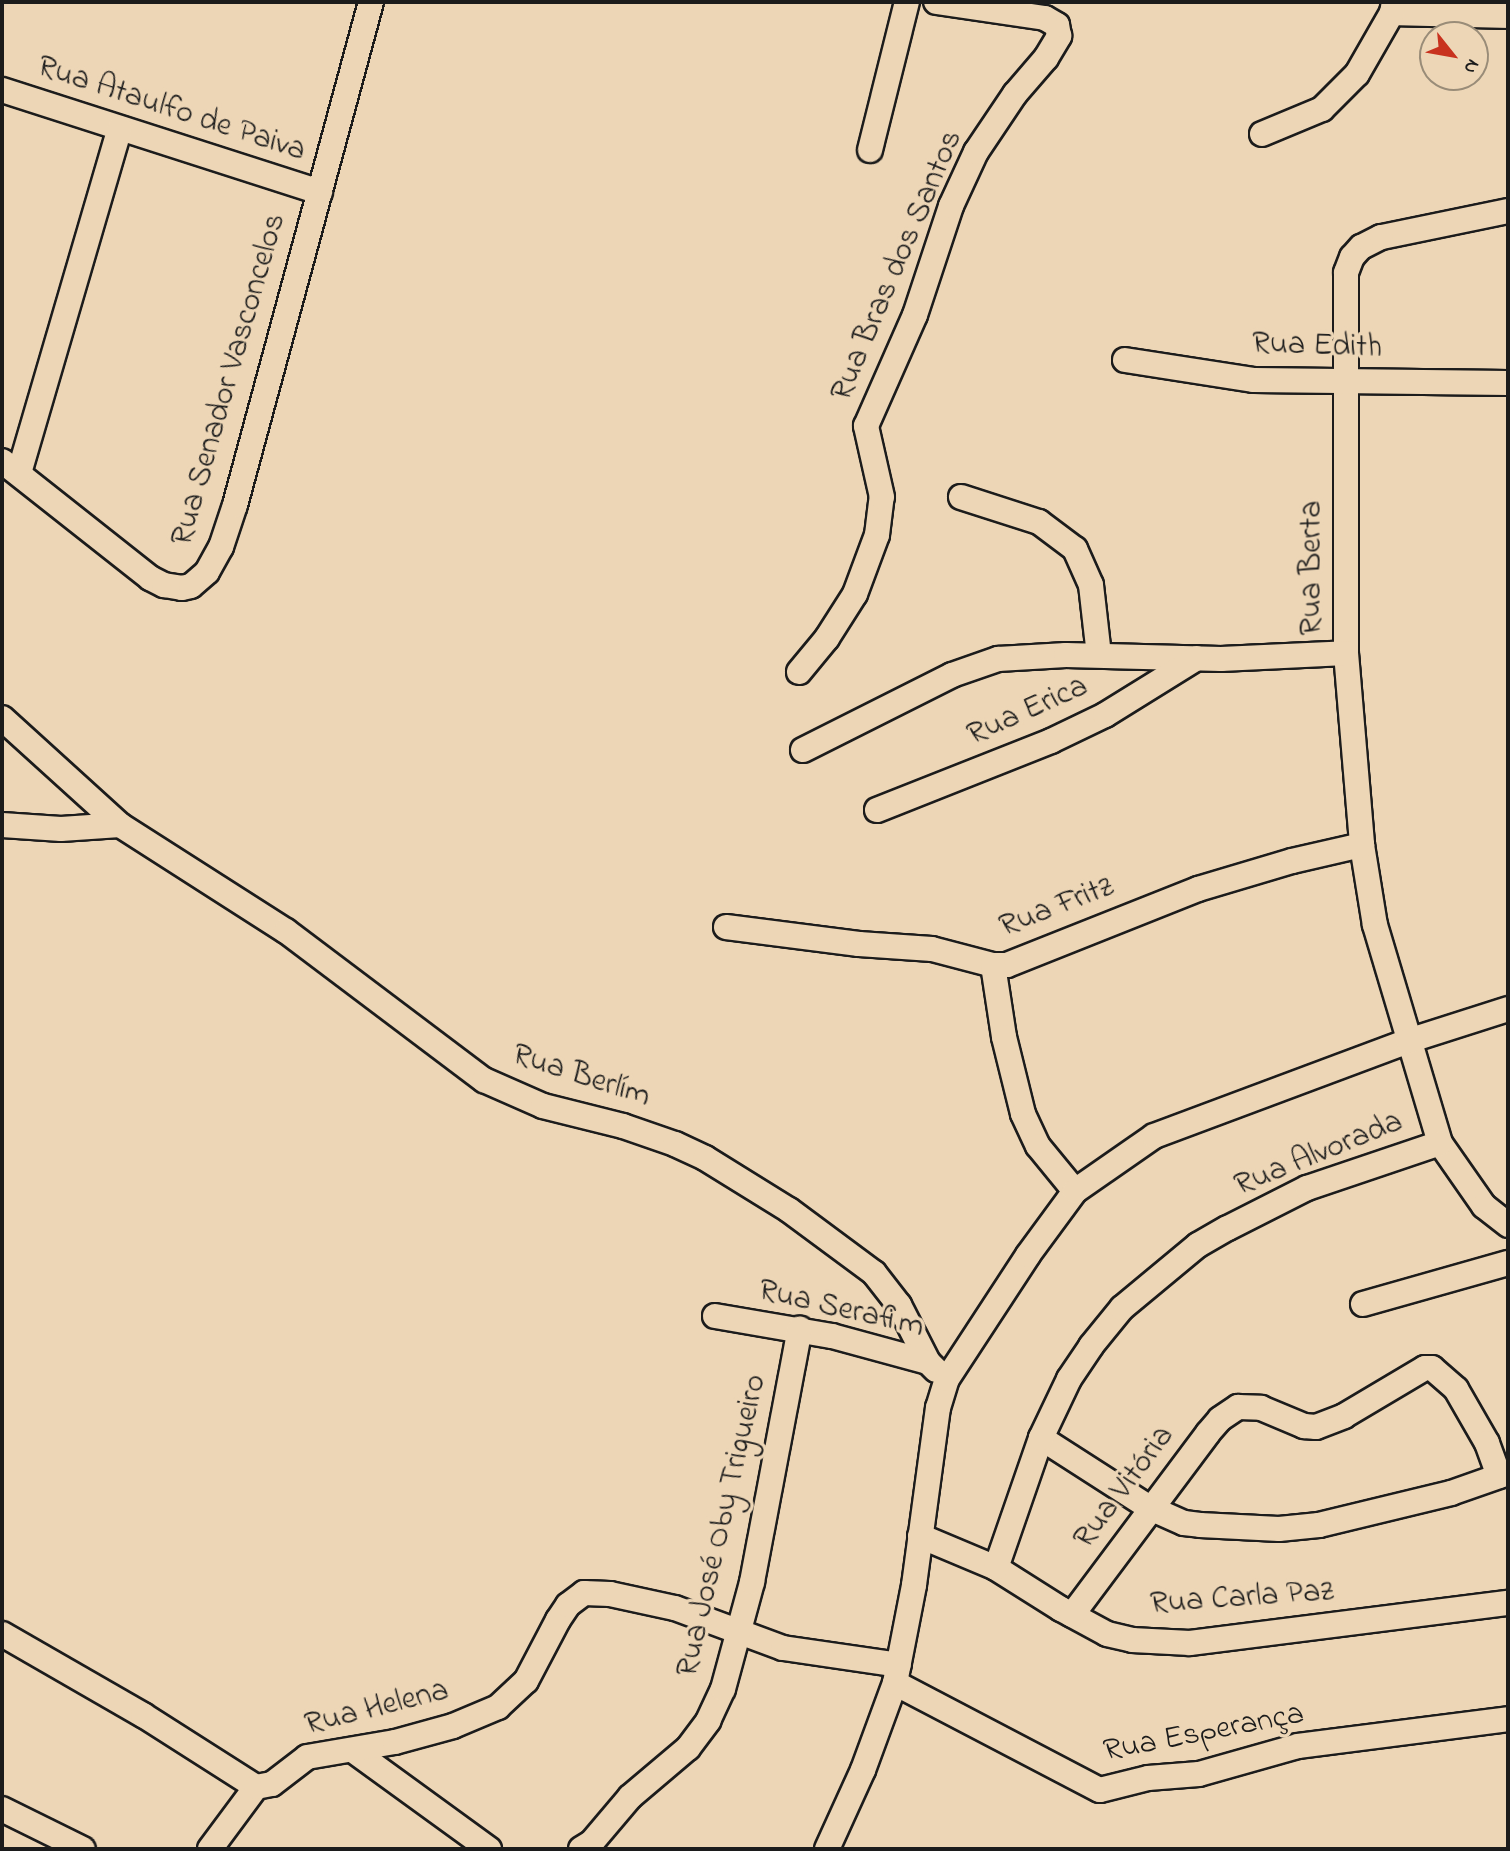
<!DOCTYPE html>
<html>
<head>
<meta charset="utf-8">
<style>
  body { margin:0 }
  #map { position:relative; width:1510px; height:1851px; overflow:hidden; background:#edd6b6; font-family:"Indie Flower",sans-serif }
  div>[style] { position:absolute }
  .roads { filter:drop-shadow(2px 0 #1c1c1c) drop-shadow(-2px 0 #1c1c1c) drop-shadow(0 2px #1c1c1c) drop-shadow(0 -2px #1c1c1c) }
  .minor>* { height:24px; margin:-12px; padding:0 12px; transform-origin:12px; border-radius:12px; background:#edd6b6 }
  span { translate:-50% -50%; white-space:nowrap; text-align:center; line-height:1.15; -webkit-text-stroke:7px #edd6b6; paint-order:stroke }
  .street-label { font-size:32px; color:#1c1c1c }
  .frame { position:absolute; inset:0; border:4px solid #1c1c1c; pointer-events:none }
  .north { position:absolute; left:1419px; top:21px; width:70px; height:70px; box-sizing:border-box; background:#edd6b6; border:2px solid #998c78; border-radius:50%; rotate:121deg; font-size:19px; font-weight:700; line-height:28px; text-align:center; color:#1c1c1c }
  .north::after { content:''; display:block; margin:auto; width:24px; height:32px; background:#c8321e; clip-path:polygon(50% 0,100% 100%,50% 72%,0 100%) }
</style>
</head>
<body>
<div id="map">
  <div class="roads">
    <div class="minor">
      <i style="left:1392px;top:13px;width:116px;rotate:1.5deg"></i>
      <i style="left:2px;top:90px;width:334px;rotate:17.8deg"></i>
      <i style="left:1262px;top:134px;width:65px;rotate:-22.6deg"></i>
      <i style="left:1322px;top:109px;width:49px;rotate:-45deg"></i>
      <i style="left:1357px;top:74px;width:70px;rotate:-60.2deg"></i>
      <i style="left:1392px;top:13px;width:11px;rotate:-80deg"></i>
      <i style="left:870px;top:150px;width:153px;rotate:-76deg"></i>
      <i style="left:1508px;top:211px;width:130px;rotate:168.4deg"></i>
      <i style="left:1381px;top:237px;width:22px;rotate:153deg"></i>
      <i style="left:1361px;top:247px;width:13px;rotate:132deg"></i>
      <i style="left:1352px;top:257px;width:17px;rotate:111deg"></i>
      <i style="left:1346px;top:273px;width:380px;rotate:90deg"></i>
      <i style="left:1346px;top:653px;width:193px;rotate:85.2deg"></i>
      <i style="left:1362px;top:845px;width:81px;rotate:80.8deg"></i>
      <i style="left:1375px;top:925px;width:227px;rotate:73.4deg"></i>
      <i style="left:1440px;top:1143px;width:77px;rotate:55.1deg"></i>
      <i style="left:1484px;top:1206px;width:31px;rotate:38deg"></i>
      <i style="left:1125px;top:360px;width:131px;rotate:8.8deg"></i>
      <i style="left:1254px;top:380px;width:254px;rotate:0.7deg"></i>
      <i style="left:2px;top:461px;width:189px;rotate:38.3deg"></i>
      <i style="left:150px;top:578px;width:16px;rotate:27deg"></i>
      <i style="left:164px;top:585px;width:18px;rotate:9deg"></i>
      <i style="left:182px;top:588px;width:9px;rotate:-13deg"></i>
      <i style="left:191px;top:586px;width:21px;rotate:-41deg"></i>
      <i style="left:207px;top:572px;width:29px;rotate:-61deg"></i>
      <i style="left:221px;top:547px;width:44px;rotate:-71.6deg"></i>
      <i style="left:235px;top:505px;width:521px;rotate:-74.87deg"></i>
      <i style="left:19px;top:473px;width:359px;rotate:-73.7deg"></i>
      <i style="left:961px;top:497px;width:82px;rotate:17.8deg"></i>
      <i style="left:1039px;top:522px;width:45px;rotate:36.9deg"></i>
      <i style="left:1075px;top:549px;width:39px;rotate:66deg"></i>
      <i style="left:1091px;top:585px;width:70px;rotate:83.5deg"></i>
      <i style="left:799px;top:672px;width:44px;rotate:-50.5deg"></i>
      <i style="left:827px;top:638px;width:52px;rotate:-57.5deg"></i>
      <i style="left:855px;top:594px;width:63px;rotate:-69.6deg"></i>
      <i style="left:877px;top:535px;width:38px;rotate:-83deg"></i>
      <i style="left:882px;top:497px;width:73px;rotate:-102.7deg"></i>
      <i style="left:866px;top:426px;width:121px;rotate:-66.2deg"></i>
      <i style="left:915px;top:315px;width:115px;rotate:-71.7deg"></i>
      <i style="left:951px;top:206px;width:60px;rotate:-65.2deg"></i>
      <i style="left:976px;top:152px;width:70px;rotate:-56.1deg"></i>
      <i style="left:1015px;top:94px;width:48px;rotate:-49.3deg"></i>
      <i style="left:1046px;top:58px;width:26px;rotate:-59deg"></i>
      <i style="left:1059px;top:36px;width:11px;rotate:-100deg"></i>
      <i style="left:1057px;top:25px;width:14px;rotate:-150deg"></i>
      <i style="left:1045px;top:18px;width:110px;rotate:-171.6deg"></i>
      <i style="left:2px;top:718px;width:159px;rotate:42.2deg"></i>
      <i style="left:120px;top:825px;width:197px;rotate:32.6deg"></i>
      <i style="left:286px;top:931px;width:248px;rotate:37deg"></i>
      <i style="left:484px;top:1080px;width:64px;rotate:23.8deg"></i>
      <i style="left:543px;top:1106px;width:82px;rotate:14deg"></i>
      <i style="left:623px;top:1126px;width:55px;rotate:19.1deg"></i>
      <i style="left:675px;top:1144px;width:33px;rotate:25deg"></i>
      <i style="left:705px;top:1158px;width:99px;rotate:31.8deg"></i>
      <i style="left:789px;top:1210px;width:106px;rotate:36.5deg"></i>
      <i style="left:874px;top:1273px;width:41px;rotate:52deg"></i>
      <i style="left:899px;top:1305px;width:64px;rotate:63deg"></i>
      <i style="left:803px;top:750px;width:167px;rotate:-26.7deg"></i>
      <i style="left:952px;top:675px;width:49px;rotate:-19.2deg"></i>
      <i style="left:998px;top:659px;width:68px;rotate:-3.4deg"></i>
      <i style="left:1066px;top:655px;width:155px;rotate:1.5deg"></i>
      <i style="left:1221px;top:659px;width:125px;rotate:-2.7deg"></i>
      <i style="left:877px;top:810px;width:187px;rotate:-21.6deg"></i>
      <i style="left:1051px;top:741px;width:60px;rotate:-25.7deg"></i>
      <i style="left:1105px;top:715px;width:108px;rotate:-31.8deg"></i>
      <i style="left:2px;top:825px;width:59px;rotate:3.9deg"></i>
      <i style="left:61px;top:829px;width:59px;rotate:-3.9deg"></i>
      <i style="left:726px;top:927px;width:134px;rotate:7.3deg"></i>
      <i style="left:859px;top:944px;width:73px;rotate:3.9deg"></i>
      <i style="left:932px;top:949px;width:63px;rotate:14.7deg"></i>
      <i style="left:993px;top:965px;width:14px"></i>
      <i style="left:1007px;top:965px;width:206px;rotate:-21.7deg"></i>
      <i style="left:1198px;top:889px;width:98px;rotate:-16.6deg"></i>
      <i style="left:1292px;top:861px;width:72px;rotate:-12.9deg"></i>
      <i style="left:993px;top:965px;width:73px;rotate:81.3deg"></i>
      <i style="left:1004px;top:1037px;width:79px;rotate:76.1deg"></i>
      <i style="left:1023px;top:1114px;width:35px;rotate:65deg"></i>
      <i style="left:1038px;top:1146px;width:58px;rotate:50.6deg"></i>
      <i style="left:1363px;top:1304px;width:151px;rotate:-15.8deg"></i>
      <i style="left:715px;top:1316px;width:119px;rotate:9.7deg"></i>
      <i style="left:832px;top:1336px;width:99px;rotate:15.2deg"></i>
      <i style="left:928px;top:1362px;width:11px;rotate:45deg"></i>
      <i style="left:1041px;top:1438px;width:130px;rotate:32.7deg"></i>
      <i style="left:1150px;top:1508px;width:37px;rotate:24deg"></i>
      <i style="left:1184px;top:1523px;width:16px;rotate:7deg"></i>
      <i style="left:1200px;top:1525px;width:79px;rotate:2.9deg"></i>
      <i style="left:1279px;top:1529px;width:40px;rotate:-5.7deg"></i>
      <i style="left:1319px;top:1525px;width:136px;rotate:-13.6deg"></i>
      <i style="left:1451px;top:1493px;width:60px;rotate:-19.3deg"></i>
      <i style="left:920px;top:1536px;width:82px;rotate:22.8deg"></i>
      <i style="left:996px;top:1568px;width:77px;rotate:32.2deg"></i>
      <i style="left:1061px;top:1609px;width:52px;rotate:28.5deg"></i>
      <i style="left:1107px;top:1634px;width:26px;rotate:13deg"></i>
      <i style="left:1132px;top:1640px;width:58px;rotate:3deg"></i>
      <i style="left:1190px;top:1643px;width:321px;rotate:-7.2deg"></i>
      <i style="left:996px;top:1568px;width:138px;rotate:-70.9deg"></i>
      <i style="left:1041px;top:1438px;width:65px;rotate:-64.6deg"></i>
      <i style="left:1069px;top:1379px;width:40px;rotate:-56deg"></i>
      <i style="left:1091px;top:1346px;width:49px;rotate:-50.8deg"></i>
      <i style="left:1122px;top:1308px;width:99px;rotate:-39.7deg"></i>
      <i style="left:1198px;top:1245px;width:34px;rotate:-30deg"></i>
      <i style="left:1228px;top:1228px;width:89px;rotate:-26.9deg"></i>
      <i style="left:1307px;top:1188px;width:140px;rotate:-18.7deg"></i>
      <i style="left:1072px;top:1615px;width:227px;rotate:-53.2deg"></i>
      <i style="left:1208px;top:1433px;width:18px;rotate:-49deg"></i>
      <i style="left:1220px;top:1419px;width:22px;rotate:-34deg"></i>
      <i style="left:1238px;top:1407px;width:23px;rotate:2deg"></i>
      <i style="left:1261px;top:1408px;width:47px;rotate:22.7deg"></i>
      <i style="left:1304px;top:1426px;width:12px;rotate:5deg"></i>
      <i style="left:1316px;top:1427px;width:30px;rotate:-21deg"></i>
      <i style="left:1344px;top:1416px;width:94px;rotate:-30.7deg"></i>
      <i style="left:1425px;top:1368px;width:7px"></i>
      <i style="left:1432px;top:1368px;width:32px;rotate:41deg"></i>
      <i style="left:1456px;top:1389px;width:62px;rotate:60.1deg"></i>
      <i style="left:1487px;top:1443px;width:35px;rotate:70deg"></i>
      <i style="left:2px;top:1634px;width:163px;rotate:29.9deg"></i>
      <i style="left:143px;top:1715px;width:134px;rotate:32.5deg"></i>
      <i style="left:895px;top:1683px;width:231px;rotate:27.6deg"></i>
      <i style="left:1100px;top:1790px;width:49px;rotate:-14deg"></i>
      <i style="left:1148px;top:1778px;width:51px;rotate:-4.5deg"></i>
      <i style="left:1199px;top:1774px;width:103px;rotate:-15.8deg"></i>
      <i style="left:1298px;top:1746px;width:212px;rotate:-7.3deg"></i>
      <i style="left:354px;top:1751px;width:167px;rotate:36deg"></i>
      <i style="left:2px;top:1809px;width:90px;rotate:26.3deg"></i>
      <i style="left:210px;top:1849px;width:77px;rotate:-53.4deg"></i>
      <i style="left:256px;top:1787px;width:16px;rotate:-11deg"></i>
      <i style="left:272px;top:1784px;width:44px;rotate:-37.6deg"></i>
      <i style="left:307px;top:1757px;width:89px;rotate:-9.7deg"></i>
      <i style="left:395px;top:1742px;width:60px;rotate:-15.4deg"></i>
      <i style="left:453px;top:1726px;width:49px;rotate:-22.9deg"></i>
      <i style="left:498px;top:1707px;width:38px;rotate:-43deg"></i>
      <i style="left:526px;top:1681px;width:69px;rotate:-62.3deg"></i>
      <i style="left:558px;top:1620px;width:18px;rotate:-56deg"></i>
      <i style="left:568px;top:1605px;width:20px;rotate:-37deg"></i>
      <i style="left:584px;top:1593px;width:26px;rotate:2deg"></i>
      <i style="left:610px;top:1594px;width:66px;rotate:12.2deg"></i>
      <i style="left:675px;top:1608px;width:115px;rotate:20.3deg"></i>
      <i style="left:783px;top:1648px;width:117px;rotate:8.3deg"></i>
      <i style="left:581px;top:1849px;width:13px;rotate:-32deg"></i>
      <i style="left:592px;top:1842px;width:59px;rotate:-49.8deg"></i>
      <i style="left:630px;top:1797px;width:76px;rotate:-40.2deg"></i>
      <i style="left:688px;top:1748px;width:34px;rotate:-53deg"></i>
      <i style="left:708px;top:1721px;width:35px;rotate:-65deg"></i>
      <i style="left:723px;top:1689px;width:111px;rotate:-74.8deg"></i>
      <i style="left:752px;top:1582px;width:258px;rotate:-79.3deg"></i>
      <i style="left:827px;top:1849px;width:87px;rotate:-65.5deg"></i>
      <i style="left:863px;top:1770px;width:93px;rotate:-69.8deg"></i>
      <i style="left:895px;top:1683px;width:100px;rotate:-79deg"></i>
      <i style="left:914px;top:1585px;width:179px;rotate:-82.3deg"></i>
      <i style="left:938px;top:1408px;width:30px;rotate:-73deg"></i>
      <i style="left:947px;top:1379px;width:148px;rotate:-56.8deg"></i>
      <i style="left:1028px;top:1255px;width:79px;rotate:-53.7deg"></i>
      <i style="left:1075px;top:1191px;width:96px;rotate:-34.8deg"></i>
      <i style="left:1154px;top:1136px;width:271px;rotate:-20.5deg"></i>
      <i style="left:1408px;top:1041px;width:105px;rotate:-17.7deg"></i>
    </div>
  </div>
  <div class="street-label">
    <span style="left:171px;top:110px;rotate:18deg">Rua Ataulfo de Paiva</span>
    <span style="left:898px;top:266px;rotate:-67deg">Rua Bras dos Santos</span>
    <span style="left:1317px;top:347px;rotate:2deg">Rua Edith</span>
    <span style="left:230px;top:380px;rotate:-74deg">Rua Senador Vasconcelos</span>
    <span style="left:1313px;top:568px;rotate:-90deg">Rua Berta</span>
    <span style="left:1028px;top:712px;rotate:-24deg">Rua Erica</span>
    <span style="left:1057px;top:908px;rotate:-21deg">Rua Fritz</span>
    <span style="left:581px;top:1077px;rotate:18deg">Rua Berlím</span>
    <span style="left:1319px;top:1155px;rotate:-22deg">Rua Alvorada</span>
    <span style="left:841px;top:1310px;rotate:13deg">Rua Serafim</span>
    <span style="left:1125px;top:1488px;rotate:-53deg">Rua Vitória</span>
    <span style="left:723px;top:1526px;rotate:-77deg">Rua José Oby Trigueiro</span>
    <span style="left:1242px;top:1599px;rotate:-4deg">Rua Carla Paz</span>
    <span style="left:377px;top:1709px;rotate:-14deg">Rua Helena</span>
    <span style="left:1204px;top:1734px;rotate:-11deg">Rua Esperança</span>
  </div>
  <div class="frame"></div>
  <div class="north">N</div>
</div>
</body>
</html>
